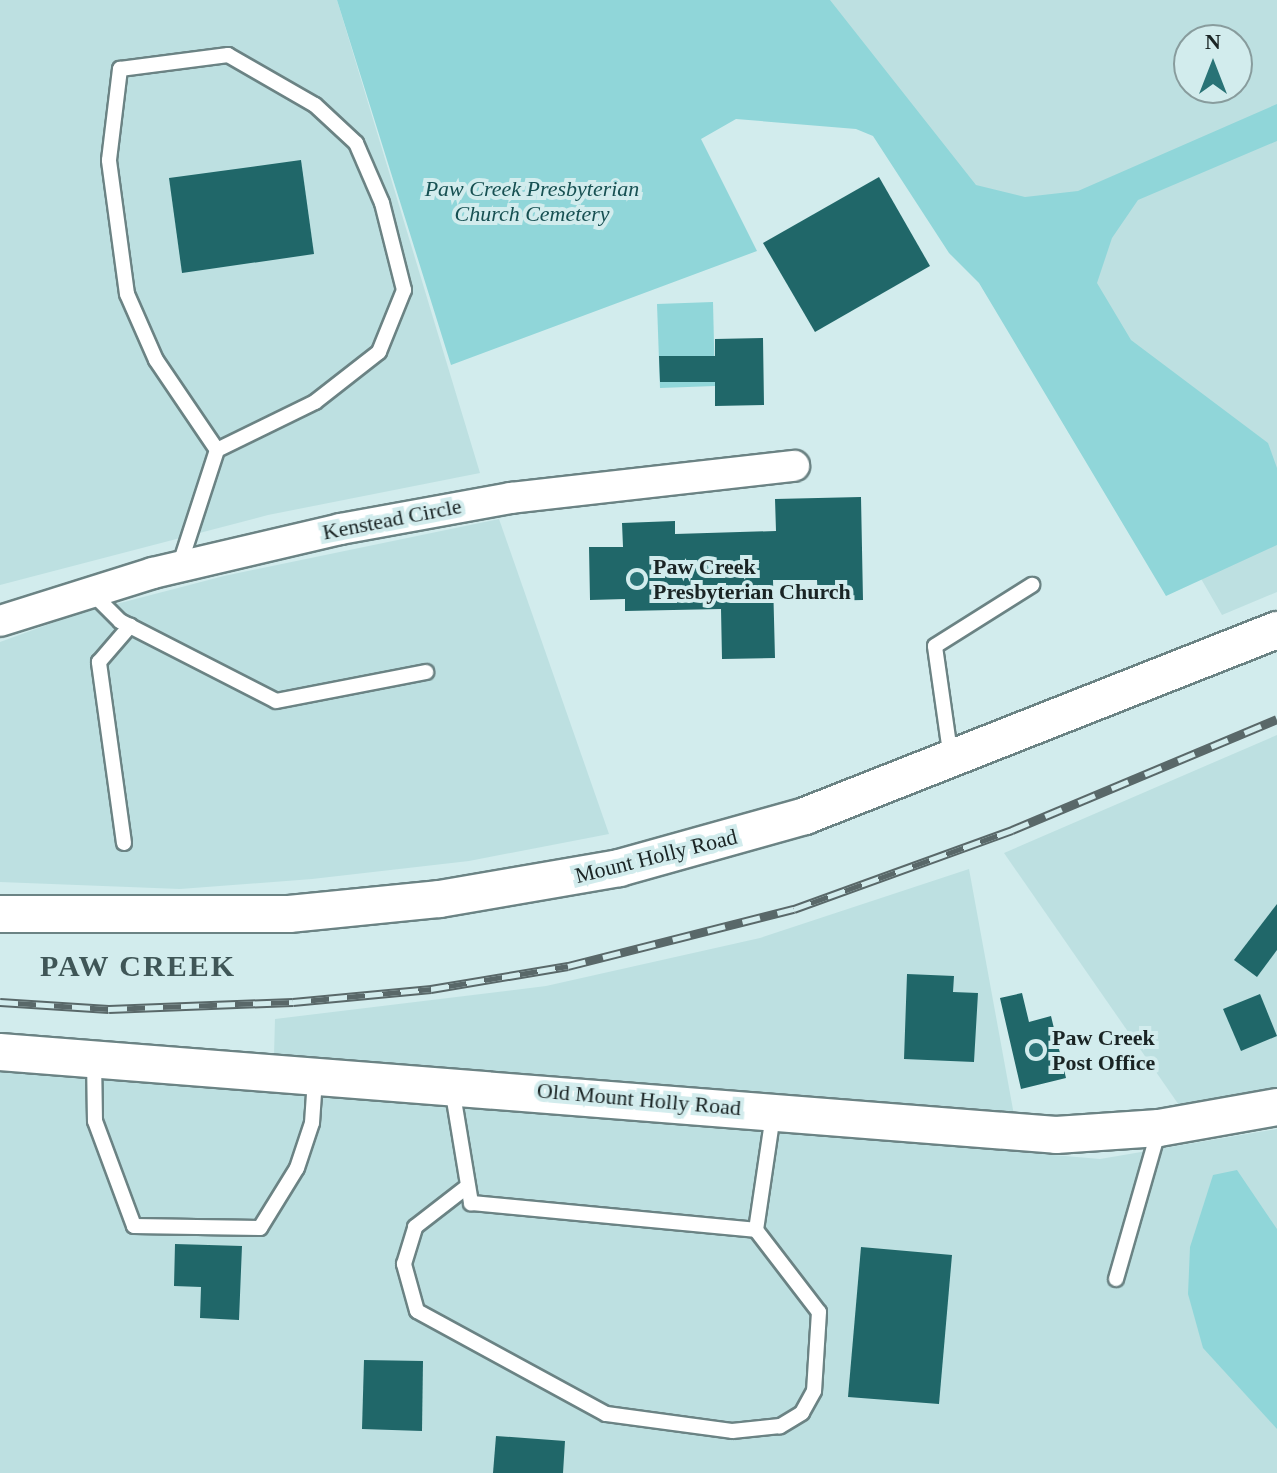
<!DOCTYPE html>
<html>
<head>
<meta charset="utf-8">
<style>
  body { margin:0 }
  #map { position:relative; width:1277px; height:1473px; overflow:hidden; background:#d2eced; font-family:"Times New Roman",serif }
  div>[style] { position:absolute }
  .built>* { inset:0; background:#bde0e1 }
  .green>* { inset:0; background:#90d6d9 }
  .building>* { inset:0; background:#206769 }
  .roads { filter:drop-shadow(2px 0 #6b8384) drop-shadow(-2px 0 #6b8384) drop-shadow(0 2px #6b8384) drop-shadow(0 -2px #6b8384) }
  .service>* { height:14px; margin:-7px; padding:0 7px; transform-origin:7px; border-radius:7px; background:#fff }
  .minor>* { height:30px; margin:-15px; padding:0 15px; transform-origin:15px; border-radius:15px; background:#fff }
  .tertiary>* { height:36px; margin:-18px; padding:0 18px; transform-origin:18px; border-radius:18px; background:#fff }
  .rail>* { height:9px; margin-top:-4.5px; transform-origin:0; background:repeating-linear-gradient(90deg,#d2eced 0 18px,#596869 0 36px); box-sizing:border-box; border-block:2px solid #596869 }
  .dots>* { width:22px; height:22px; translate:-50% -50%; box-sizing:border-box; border:4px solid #d2eced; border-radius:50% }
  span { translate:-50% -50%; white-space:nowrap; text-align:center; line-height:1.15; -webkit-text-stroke:8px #d2eced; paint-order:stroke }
  .park-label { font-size:22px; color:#175052; font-style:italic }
  .street-label { font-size:22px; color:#1a2424 }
  .poi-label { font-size:22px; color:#1a2424; font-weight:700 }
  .left { translate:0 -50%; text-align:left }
  .district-label { font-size:30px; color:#3f5657; font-weight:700; letter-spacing:2px }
  .north { position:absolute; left:1173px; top:24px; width:80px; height:80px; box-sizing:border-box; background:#d2eced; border:2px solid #889c9d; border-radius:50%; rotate:0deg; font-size:22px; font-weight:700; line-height:32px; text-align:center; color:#1a2424 }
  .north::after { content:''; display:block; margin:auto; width:28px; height:36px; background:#297376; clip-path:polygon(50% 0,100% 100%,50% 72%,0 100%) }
</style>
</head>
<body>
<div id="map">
  <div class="built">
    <i style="clip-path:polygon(0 0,337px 0,480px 473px,268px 515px,0 585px)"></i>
    <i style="clip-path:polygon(evenodd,816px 0,1277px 0,1277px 592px,1222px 615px,1018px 262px,816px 0,1189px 40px,1237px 40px,1237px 88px,1189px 88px,1189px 40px)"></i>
    <i style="clip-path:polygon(499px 519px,609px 834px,469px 861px,312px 879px,180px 889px,0 882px,0 642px,74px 615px,224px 576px)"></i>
    <i style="clip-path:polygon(1277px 735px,1277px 1090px,1181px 1108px,1004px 853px)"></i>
    <i style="clip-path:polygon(969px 869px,1014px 1115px,274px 1055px,275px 1019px,546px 986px,760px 938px)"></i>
    <i style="clip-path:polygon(0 1069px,334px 1092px,1100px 1159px,1277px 1129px,1277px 1473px,0 1473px)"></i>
  </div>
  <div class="green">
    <i style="clip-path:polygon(337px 0,830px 0,976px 185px,1025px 197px,1078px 191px,1277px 104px,1277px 141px,1138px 200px,1112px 238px,1097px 283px,1131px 340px,1268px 443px,1277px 468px,1277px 545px,1166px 596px,979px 283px,949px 253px,873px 136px,856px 129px,736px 119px,701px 139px,757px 251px,451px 365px)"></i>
    <i style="clip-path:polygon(713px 302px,715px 386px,660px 388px,657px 304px)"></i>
    <i style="clip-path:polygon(1237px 1170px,1277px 1229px,1277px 1429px,1203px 1348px,1188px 1294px,1190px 1247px,1213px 1175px)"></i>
  </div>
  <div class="building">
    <i style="clip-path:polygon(301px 160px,314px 254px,182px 273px,169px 178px)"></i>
    <i style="clip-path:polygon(879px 177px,930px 266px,815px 332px,763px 243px)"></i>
    <i style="clip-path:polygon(763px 338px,764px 405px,715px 406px,715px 382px,660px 382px,659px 356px,715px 356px,715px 339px)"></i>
    <i style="clip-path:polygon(861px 497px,863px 600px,818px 601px,817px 580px,773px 580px,775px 658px,722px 659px,721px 609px,625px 611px,625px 599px,590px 600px,589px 547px,623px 547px,622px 523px,675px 521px,675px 534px,776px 531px,775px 499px)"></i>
    <i style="clip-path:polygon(1277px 904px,1277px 950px,1257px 977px,1234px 960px)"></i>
    <i style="clip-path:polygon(907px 974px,954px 976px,953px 992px,978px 993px,974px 1062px,904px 1059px)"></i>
    <i style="clip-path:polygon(1022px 993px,1029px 1022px,1051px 1016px,1066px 1078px,1021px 1089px,1000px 998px)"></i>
    <i style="clip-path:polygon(1260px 994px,1277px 1036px,1241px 1051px,1223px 1009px)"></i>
    <i style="clip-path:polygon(175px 1244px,242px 1246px,239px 1320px,200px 1318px,201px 1287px,174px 1286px)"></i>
    <i style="clip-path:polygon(861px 1247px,952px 1255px,939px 1404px,848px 1397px)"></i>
    <i style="clip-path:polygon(364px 1360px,423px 1361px,422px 1431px,362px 1429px)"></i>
    <i style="clip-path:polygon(496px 1436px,565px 1441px,563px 1473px,493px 1473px)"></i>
  </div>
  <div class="roads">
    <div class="service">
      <i style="left:179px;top:567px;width:123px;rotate:-72deg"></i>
      <i style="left:217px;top:450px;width:109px;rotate:-124.1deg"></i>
      <i style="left:156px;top:360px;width:72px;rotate:-113.7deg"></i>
      <i style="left:127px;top:294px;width:135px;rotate:-97.7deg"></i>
      <i style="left:109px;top:160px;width:92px;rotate:-83.1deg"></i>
      <i style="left:120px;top:69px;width:109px;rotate:-7.4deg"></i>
      <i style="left:228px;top:55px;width:100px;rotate:29.9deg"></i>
      <i style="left:315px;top:105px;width:56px;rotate:42.8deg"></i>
      <i style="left:356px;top:143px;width:65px;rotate:66.6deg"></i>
      <i style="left:382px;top:203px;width:90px;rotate:75.8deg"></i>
      <i style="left:404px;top:290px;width:67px;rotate:112deg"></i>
      <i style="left:379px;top:352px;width:81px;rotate:142deg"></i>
      <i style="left:315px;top:402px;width:109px;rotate:153.9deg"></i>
      <i style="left:92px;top:593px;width:40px;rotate:45deg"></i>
      <i style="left:120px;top:621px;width:175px;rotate:27.1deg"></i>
      <i style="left:276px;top:701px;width:153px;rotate:-10.9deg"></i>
      <i style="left:951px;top:759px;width:114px;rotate:-98.1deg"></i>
      <i style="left:935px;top:646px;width:115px;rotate:-32.2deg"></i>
      <i style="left:124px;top:843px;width:183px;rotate:-97.9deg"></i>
      <i style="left:99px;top:662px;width:48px;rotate:-49.3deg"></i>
      <i style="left:94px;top:1058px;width:63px;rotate:89.1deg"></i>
      <i style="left:95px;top:1121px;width:112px;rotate:69.6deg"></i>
      <i style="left:134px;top:1226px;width:126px;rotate:0.9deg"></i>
      <i style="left:260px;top:1228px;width:70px;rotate:-58.3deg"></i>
      <i style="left:297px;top:1168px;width:47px;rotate:-71.6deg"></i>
      <i style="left:312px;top:1123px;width:44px;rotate:-86.1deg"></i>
      <i style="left:452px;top:1088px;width:117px;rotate:80.6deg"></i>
      <i style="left:471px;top:1203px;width:286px;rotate:5.4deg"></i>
      <i style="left:756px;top:1230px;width:103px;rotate:52.5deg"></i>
      <i style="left:819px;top:1312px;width:79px;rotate:93.6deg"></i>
      <i style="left:814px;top:1391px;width:25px;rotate:119deg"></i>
      <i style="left:802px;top:1413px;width:26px;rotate:149deg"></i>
      <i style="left:780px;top:1426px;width:48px;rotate:174.1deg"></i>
      <i style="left:732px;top:1431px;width:127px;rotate:-172.3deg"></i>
      <i style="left:606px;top:1414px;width:215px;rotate:-151.4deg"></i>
      <i style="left:417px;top:1311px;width:49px;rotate:-105.5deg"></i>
      <i style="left:404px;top:1264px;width:39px;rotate:-73deg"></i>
      <i style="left:415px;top:1227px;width:62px;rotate:-37.8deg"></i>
      <i style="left:756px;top:1230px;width:116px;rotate:-81.6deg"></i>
      <i style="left:1116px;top:1279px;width:156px;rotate:-74deg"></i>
    </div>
    <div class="minor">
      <i style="left:0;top:621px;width:160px;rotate:-17.4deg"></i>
      <i style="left:153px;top:573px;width:192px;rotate:-13.2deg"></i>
      <i style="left:340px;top:529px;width:174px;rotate:-10.3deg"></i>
      <i style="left:511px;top:498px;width:285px;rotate:-6.5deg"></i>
    </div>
    <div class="tertiary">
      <i style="left:0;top:914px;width:289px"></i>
      <i style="left:289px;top:914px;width:152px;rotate:-5.7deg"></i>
      <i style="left:440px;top:899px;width:182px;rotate:-9.8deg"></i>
      <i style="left:619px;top:868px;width:193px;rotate:-15.6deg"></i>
      <i style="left:805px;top:816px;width:507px;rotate:-21.51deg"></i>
      <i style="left:0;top:1052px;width:1059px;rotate:4.49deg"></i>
      <i style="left:1056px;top:1135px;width:103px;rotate:-3.9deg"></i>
      <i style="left:1159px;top:1128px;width:120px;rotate:-10.1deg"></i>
    </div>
  </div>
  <div class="rail">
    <i style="left:0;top:1002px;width:109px;rotate:3.7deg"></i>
    <i style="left:109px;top:1009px;width:184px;rotate:-2.2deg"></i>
    <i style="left:293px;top:1002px;width:139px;rotate:-5.4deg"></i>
    <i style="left:431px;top:989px;width:139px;rotate:-9.5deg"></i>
    <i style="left:568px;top:966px;width:233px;rotate:-14.2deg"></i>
    <i style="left:794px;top:909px;width:232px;rotate:-19.9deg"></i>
    <i style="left:1012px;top:830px;width:287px;rotate:-22.7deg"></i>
  </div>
  <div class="dots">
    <i style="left:637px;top:579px;background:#297376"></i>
    <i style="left:1036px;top:1050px;background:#297376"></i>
  </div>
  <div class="park-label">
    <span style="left:532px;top:201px">Paw Creek Presbyterian<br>Church Cemetery</span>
  </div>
  <div class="street-label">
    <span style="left:392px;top:519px;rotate:-11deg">Kenstead Circle</span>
    <span style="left:656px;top:856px;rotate:-14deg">Mount Holly Road</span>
    <span style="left:639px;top:1099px;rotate:5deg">Old Mount Holly Road</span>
  </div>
  <div class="poi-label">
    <span class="left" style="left:653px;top:579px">Paw Creek<br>Presbyterian Church</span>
    <span class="left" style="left:1052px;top:1050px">Paw Creek<br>Post Office</span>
  </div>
  <div class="district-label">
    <span style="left:138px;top:966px">PAW CREEK</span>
  </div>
  <div class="north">N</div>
</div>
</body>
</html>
